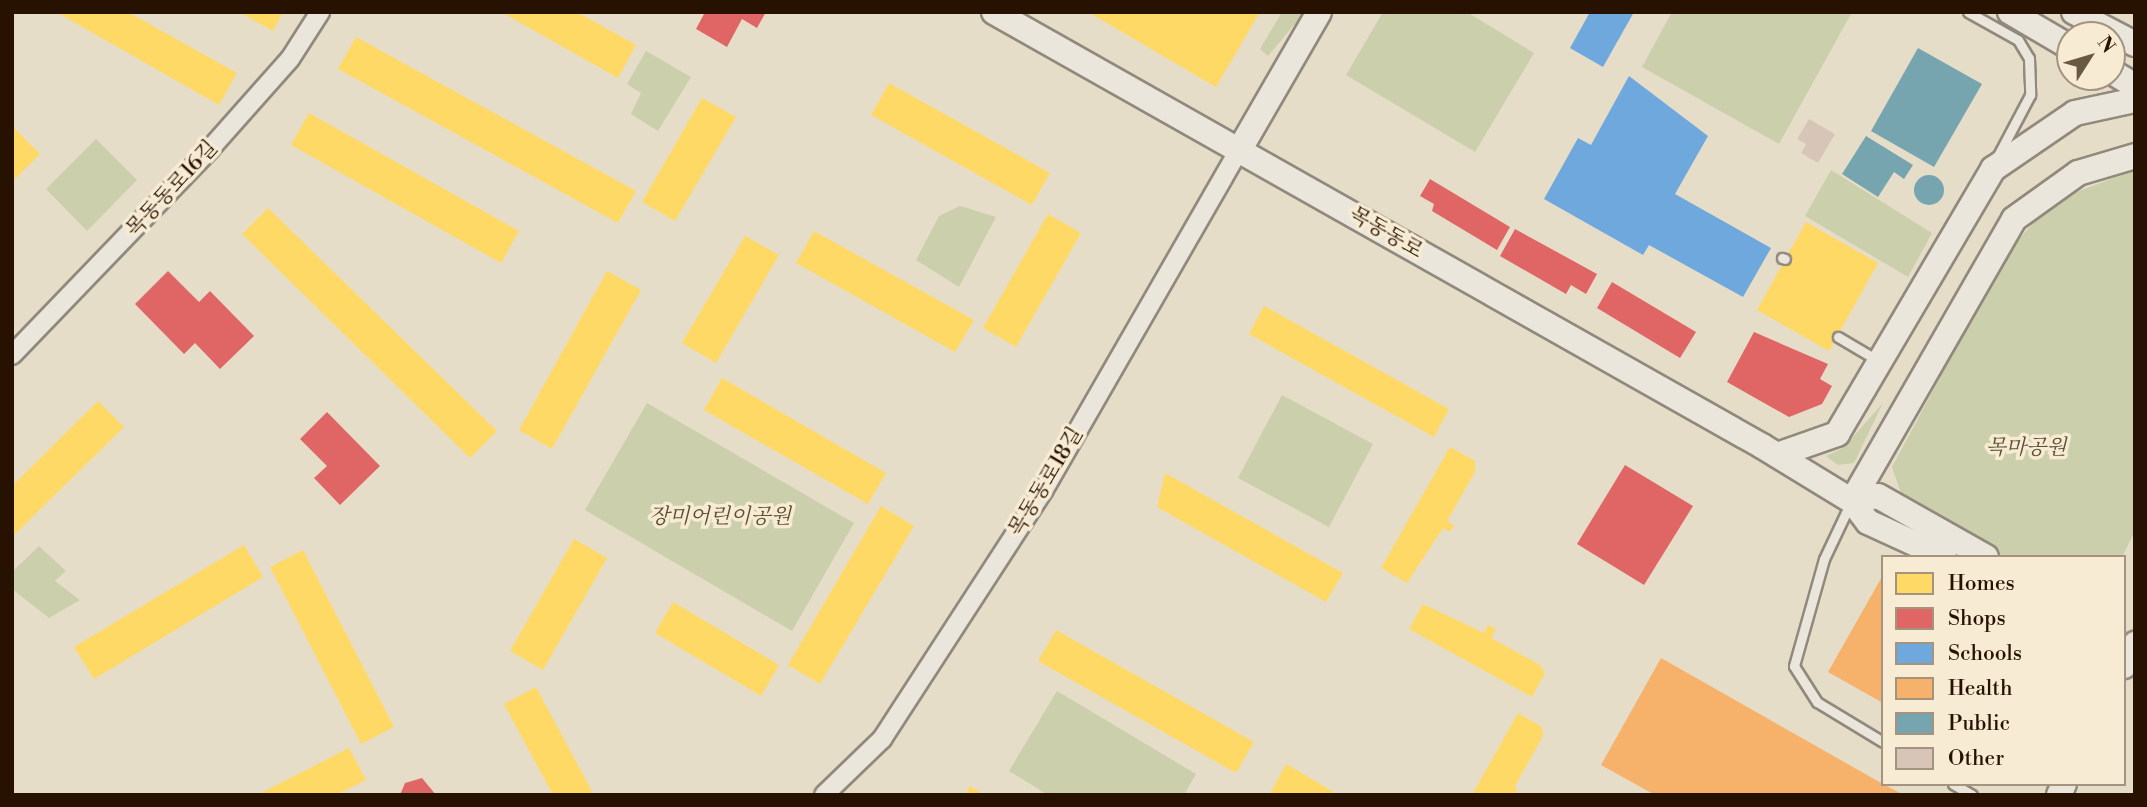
<!DOCTYPE html>
<html>
<head>
<meta charset="utf-8">
<style>
  body { margin:0 }
  #map { position:relative; width:2147px; height:807px; overflow:hidden; background:#e6ddc9; font-family:"Libre Bodoni","Noto Serif KR",serif }
  div>[style] { position:absolute }
  .green>* { inset:0; background:#cbcfac }
  .homes>* { inset:0; background:#ffd966 }
  .shops>* { inset:0; background:#e06666 }
  .schools>* { inset:0; background:#6fa8dc }
  .health>* { inset:0; background:#f6b26b }
  .public>* { inset:0; background:#76a5af }
  .round { border-radius:50% }
  .building>* { inset:0; background:#d7c6b8 }
  .roads { filter:drop-shadow(2px 0 #91897c) drop-shadow(-2px 0 #91897c) drop-shadow(0 2px #91897c) drop-shadow(0 -2px #91897c) }
  .lane>* { height:9px; margin:-4.5px; padding:0 4.5px; transform-origin:4.5px; border-radius:4.5px; background:#eae6dc }
  .street>* { height:18px; margin:-9px; padding:0 9px; transform-origin:9px; border-radius:9px; background:#eae6dc }
  .secondary>* { height:24px; margin:-12px; padding:0 12px; transform-origin:12px; border-radius:12px; background:#eae6dc }
  span { translate:-50% -50%; white-space:nowrap; text-align:center; line-height:1.15; -webkit-text-stroke:7px #f7ecd3; paint-order:stroke }
  .street-label { font-size:21px; color:#271100 }
  .park-label { font-size:21px; color:#595034; font-style:italic }
  .frame { position:absolute; inset:0; border:14px solid #271100; pointer-events:none }
  .legend { position:absolute; left:1881px; top:555px; width:245px; height:231px; box-sizing:border-box; background:#f7ecd3; border:2px solid #a4947f; margin:0; padding:9px 12px; list-style:none; font-size:21px; color:#271100 }
  .legend li { display:flex; align-items:center; gap:14px; height:35px }
  .legend b { width:35px; border:2px solid #a4947f }
  .north { position:absolute; left:2056px; top:21px; width:70px; height:70px; box-sizing:border-box; background:#f7ecd3; border:2px solid #a4947f; border-radius:50%; rotate:53deg; font-size:19px; font-weight:700; line-height:28px; text-align:center; color:#271100 }
  .north::after { content:''; display:block; margin:auto; width:24px; height:32px; background:#6a5846; clip-path:polygon(50% 0,100% 100%,50% 72%,0 100%) }
</style>
</head>
<body>
<div id="map">
  <div class="green">
    <i style="clip-path:polygon(1282px 12px,1305px 12px,1268px 56px,1260px 49px)"></i>
    <i style="clip-path:polygon(1383px 12px,1467px 12px,1534px 53px,1475px 152px,1346px 75px)"></i>
    <i style="clip-path:polygon(1672px 12px,1852px 12px,1779px 144px,1642px 67px)"></i>
    <i style="clip-path:polygon(646px 51px,691px 77px,658px 131px,631px 114px,641px 93px,627px 84px)"></i>
    <i style="clip-path:polygon(96px 139px,137px 180px,87px 231px,46px 189px)"></i>
    <i style="clip-path:polygon(1831px 170px,1932px 233px,1908px 277px,1805px 216px)"></i>
    <i style="clip-path:polygon(2135px 170px,2135px 531px,2122px 557px,1998px 557px,1905px 505px,1892px 467px,2006px 254px,2034px 222px,2071px 194px)"></i>
    <i style="clip-path:polygon(960px 206px,996px 217px,959px 287px,916px 260px,939px 216px)"></i>
    <i style="clip-path:polygon(1282px 395px,1373px 444px,1329px 527px,1238px 478px)"></i>
    <i style="clip-path:polygon(647px 403px,854px 523px,792px 631px,585px 510px)"></i>
    <i style="clip-path:polygon(1883px 403px,1854px 463px,1838px 465px,1826px 456px,1843px 448px)"></i>
    <i style="clip-path:polygon(39px 546px,66px 571px,55px 581px,80px 600px,49px 618px,12px 589px,12px 572px)"></i>
    <i style="clip-path:polygon(1057px 691px,1196px 774px,1184px 795px,1048px 795px,1009px 771px)"></i>
  </div>
  <div class="homes">
    <i style="clip-path:polygon(56px 12px,128px 12px,237px 73px,219px 105px)"></i>
    <i style="clip-path:polygon(239px 12px,283px 12px,273px 31px)"></i>
    <i style="clip-path:polygon(501px 12px,577px 12px,636px 45px,618px 78px)"></i>
    <i style="clip-path:polygon(1088px 12px,1260px 12px,1216px 87px)"></i>
    <i style="clip-path:polygon(356px 37px,636px 191px,618px 223px,338px 69px)"></i>
    <i style="clip-path:polygon(889px 83px,1050px 173px,1032px 205px,871px 115px)"></i>
    <i style="clip-path:polygon(702px 98px,736px 117px,675px 221px,642px 202px)"></i>
    <i style="clip-path:polygon(309px 113px,519px 231px,501px 263px,291px 145px)"></i>
    <i style="clip-path:polygon(12px 126px,40px 154px,14px 180px,12px 179px)"></i>
    <i style="clip-path:polygon(268px 208px,497px 431px,470px 458px,242px 234px)"></i>
    <i style="clip-path:polygon(1048px 214px,1081px 233px,1016px 347px,983px 328px)"></i>
    <i style="clip-path:polygon(1806px 222px,1878px 263px,1829px 351px,1757px 310px)"></i>
    <i style="clip-path:polygon(814px 231px,974px 320px,955px 352px,796px 263px)"></i>
    <i style="clip-path:polygon(745px 236px,779px 255px,716px 363px,682px 343px)"></i>
    <i style="clip-path:polygon(607px 271px,641px 290px,552px 449px,519px 430px)"></i>
    <i style="clip-path:polygon(1264px 306px,1449px 409px,1434px 437px,1249px 334px)"></i>
    <i style="clip-path:polygon(722px 378px,886px 473px,868px 504px,704px 410px)"></i>
    <i style="clip-path:polygon(98px 401px,124px 427px,12px 537px,12px 486px)"></i>
    <i style="clip-path:polygon(1450px 447px,1475px 461px,1475px 472px,1447px 521px,1454px 525px,1450px 532px,1443px 528px,1407px 583px,1381px 568px)"></i>
    <i style="clip-path:polygon(1165px 473px,1343px 573px,1326px 602px,1157px 507px)"></i>
    <i style="clip-path:polygon(881px 506px,914px 526px,820px 684px,788px 665px)"></i>
    <i style="clip-path:polygon(574px 539px,607px 558px,543px 670px,510px 651px)"></i>
    <i style="clip-path:polygon(244px 545px,263px 577px,94px 679px,74px 647px)"></i>
    <i style="clip-path:polygon(303px 550px,394px 727px,361px 744px,270px 567px)"></i>
    <i style="clip-path:polygon(673px 602px,779px 665px,761px 696px,655px 633px)"></i>
    <i style="clip-path:polygon(1423px 604px,1484px 633px,1488px 625px,1496px 629px,1491px 638px,1540px 665px,1545px 673px,1532px 697px,1409px 629px)"></i>
    <i style="clip-path:polygon(1056px 630px,1254px 742px,1236px 773px,1038px 661px)"></i>
    <i style="clip-path:polygon(536px 687px,594px 795px,553px 795px,504px 704px)"></i>
    <i style="clip-path:polygon(1518px 713px,1542px 727px,1543px 736px,1515px 786px,1518px 795px,1472px 795px)"></i>
    <i style="clip-path:polygon(349px 748px,366px 780px,336px 795px,257px 795px)"></i>
    <i style="clip-path:polygon(1286px 764px,1339px 795px,1269px 795px)"></i>
    <i style="clip-path:polygon(970px 786px,985px 795px,965px 795px)"></i>
  </div>
  <div class="shops">
    <i style="clip-path:polygon(705px 12px,766px 12px,757px 28px,742px 19px,727px 47px,696px 29px)"></i>
    <i style="clip-path:polygon(1430px 179px,1510px 227px,1497px 250px,1432px 211px,1434px 204px,1420px 196px)"></i>
    <i style="clip-path:polygon(1515px 229px,1597px 274px,1586px 294px,1571px 285px,1566px 294px,1500px 256px)"></i>
    <i style="clip-path:polygon(168px 271px,199px 302px,210px 291px,254px 336px,220px 369px,195px 343px,184px 354px,135px 304px)"></i>
    <i style="clip-path:polygon(1612px 282px,1696px 332px,1680px 358px,1597px 308px)"></i>
    <i style="clip-path:polygon(1754px 332px,1828px 364px,1820px 379px,1832px 386px,1822px 404px,1789px 417px,1727px 382px)"></i>
    <i style="clip-path:polygon(327px 412px,380px 466px,340px 505px,314px 478px,327px 466px,300px 439px)"></i>
    <i style="clip-path:polygon(1625px 465px,1693px 506px,1644px 585px,1577px 544px)"></i>
    <i style="clip-path:polygon(422px 778px,436px 795px,400px 795px,405px 783px)"></i>
  </div>
  <div class="schools">
    <i style="clip-path:polygon(1590px 12px,1634px 12px,1603px 67px,1570px 48px)"></i>
    <i style="clip-path:polygon(1629px 76px,1708px 136px,1675px 194px,1771px 248px,1743px 297px,1649px 245px,1643px 255px,1544px 199px,1578px 138px,1591px 145px)"></i>
  </div>
  <div class="health">
    <i style="clip-path:polygon(1883px 575px,1883px 703px,1828px 672px)"></i>
    <i style="clip-path:polygon(1661px 658px,1883px 784px,1904px 795px,1655px 795px,1601px 765px)"></i>
  </div>
  <div class="public">
    <i style="clip-path:polygon(1918px 48px,1982px 84px,1934px 167px,1871px 131px)"></i>
    <i style="clip-path:polygon(1866px 136px,1913px 165px,1904px 179px,1894px 172px,1878px 197px,1842px 174px)"></i>
    <i class="round" style="left:1914px;top:175px;width:30px;height:30px"></i>
  </div>
  <div class="building">
    <i style="clip-path:polygon(1809px 119px,1835px 134px,1818px 163px,1801px 153px,1806px 144px,1797px 139px)"></i>
  </div>
  <div class="roads">
    <div class="lane">
      <i style="left:1968px;top:12px;width:57px;rotate:29.2deg"></i>
      <i style="left:2018px;top:40px;width:21px;rotate:59deg"></i>
      <i style="left:2029px;top:58px;width:37px;rotate:88deg"></i>
      <i style="left:2030px;top:95px;width:75px;rotate:117.9deg"></i>
      <i style="left:1782px;top:258px;width:3px;rotate:18deg"></i>
      <i style="left:1838px;top:337px;width:45px;rotate:30.5deg"></i>
      <i style="left:1850px;top:504px;width:61px;rotate:115.3deg"></i>
      <i style="left:1824px;top:559px;width:111px;rotate:105.7deg"></i>
      <i style="left:1794px;top:666px;width:43px;rotate:57.4deg"></i>
      <i style="left:1817px;top:702px;width:77px;rotate:31.2deg"></i>
      <i style="left:1953px;top:784px;width:22px;rotate:30deg"></i>
    </div>
    <div class="street">
      <i style="left:12px;top:355px;width:286px;rotate:-46.1deg"></i>
      <i style="left:210px;top:149px;width:120px;rotate:-48.4deg"></i>
      <i style="left:290px;top:59px;width:56px;rotate:-57.4deg"></i>
      <i style="left:824px;top:795px;width:81px;rotate:-44deg"></i>
      <i style="left:882px;top:739px;width:296px;rotate:-57deg"></i>
      <i style="left:1043px;top:491px;width:395px;rotate:-60.1deg"></i>
    </div>
    <div class="secondary">
      <i style="left:994px;top:12px;width:882px;rotate:29.47deg"></i>
      <i style="left:1762px;top:446px;width:105px;rotate:31.4deg"></i>
      <i style="left:1852px;top:501px;width:26px;rotate:53deg"></i>
      <i style="left:1868px;top:522px;width:84px;rotate:24.7deg"></i>
      <i style="left:2010px;top:12px;width:69px;rotate:30.3deg"></i>
      <i style="left:2074px;top:12px;width:69px;rotate:27.7deg"></i>
      <i style="left:2112px;top:72px;width:27px;rotate:31deg"></i>
      <i style="left:1240px;top:149px;width:158px;rotate:-60deg"></i>
      <i style="left:1777px;top:455px;width:64px;rotate:-19.3deg"></i>
      <i style="left:1837px;top:434px;width:308px;rotate:-59.5deg"></i>
      <i style="left:1993px;top:169px;width:99px;rotate:-34.3deg"></i>
      <i style="left:2075px;top:113px;width:61px;rotate:-12.2deg"></i>
      <i style="left:1852px;top:501px;width:325px;rotate:-60.1deg"></i>
      <i style="left:2014px;top:219px;width:79px;rotate:-35.7deg"></i>
      <i style="left:2078px;top:173px;width:59px;rotate:-16.6deg"></i>
      <i style="left:1852px;top:501px;width:26px;rotate:-11deg"></i>
      <i style="left:1878px;top:496px;width:124px;rotate:29.5deg"></i>
      <i style="left:2124px;top:666px;width:25px;rotate:-63deg"></i>
      <i style="left:2059px;top:795px;width:12px;rotate:-66deg"></i>
    </div>
  </div>
  <div class="street-label">
    <span style="left:172px;top:189px;rotate:-47deg">목동동로16길</span>
    <span style="left:1386px;top:233px;rotate:30deg">목동동로</span>
    <span style="left:1046px;top:482px;rotate:-59deg">목동동로18길</span>
  </div>
  <div class="park-label">
    <span style="left:2026px;top:448px">목마공원</span>
    <span style="left:720px;top:517px">장미어린이공원</span>
  </div>
  <div class="frame"></div>
  <ul class="legend">
  <li><b style="height:19px;background:#ffd966"></b>Homes</li>
  <li><b style="height:19px;background:#e06666"></b>Shops</li>
  <li><b style="height:19px;background:#6fa8dc"></b>Schools</li>
  <li><b style="height:19px;background:#f6b26b"></b>Health</li>
  <li><b style="height:19px;background:#76a5af"></b>Public</li>
  <li><b style="height:19px;background:#d7c6b8"></b>Other</li>
  </ul>
  <div class="north">N</div>
</div>
</body>
</html>
